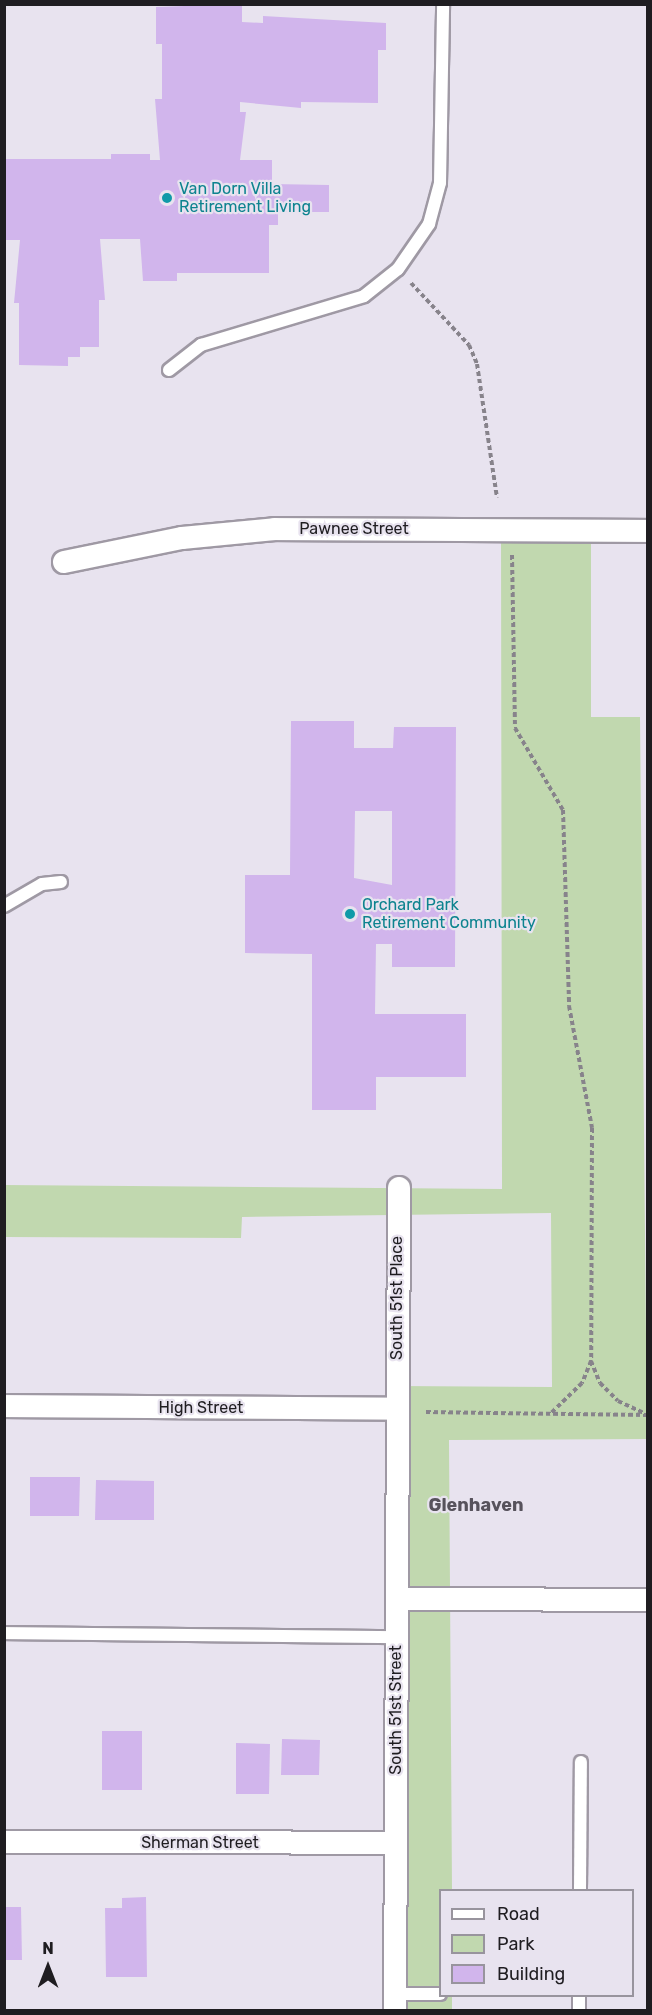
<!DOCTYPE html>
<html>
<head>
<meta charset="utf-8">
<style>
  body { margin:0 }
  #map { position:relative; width:652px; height:2015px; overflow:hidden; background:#e8e3ef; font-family:Rubik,sans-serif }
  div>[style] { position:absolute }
  .green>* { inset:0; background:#c1d8af }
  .building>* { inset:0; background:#d1b5ec }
  .path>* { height:4px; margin-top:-2px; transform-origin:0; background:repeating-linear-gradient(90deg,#87838b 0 4.5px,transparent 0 7.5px) }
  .roads { filter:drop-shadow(2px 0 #9f99a4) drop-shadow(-2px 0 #9f99a4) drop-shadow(0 2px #9f99a4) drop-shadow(0 -2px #9f99a4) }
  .service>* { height:12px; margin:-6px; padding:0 6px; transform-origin:6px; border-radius:6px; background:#fff }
  .minor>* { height:22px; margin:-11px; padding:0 11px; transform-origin:11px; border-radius:11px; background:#fff }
  .dots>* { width:16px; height:16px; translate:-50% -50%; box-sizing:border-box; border:3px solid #e8e3ef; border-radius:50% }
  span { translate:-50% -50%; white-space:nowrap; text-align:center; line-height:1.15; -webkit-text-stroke:4.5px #e8e3ef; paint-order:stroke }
  .culture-label { font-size:16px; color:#0d838f }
  .left { translate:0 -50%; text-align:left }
  .street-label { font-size:16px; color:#1f1d21 }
  .neighbourhood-label { font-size:18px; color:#57525c; font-weight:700 }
  .frame { position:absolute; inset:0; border:6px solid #1f1d21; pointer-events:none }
  .legend { position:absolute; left:439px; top:1889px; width:195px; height:108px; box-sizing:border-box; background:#e8e3ef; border:2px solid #98949d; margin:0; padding:8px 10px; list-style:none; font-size:18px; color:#1f1d21 }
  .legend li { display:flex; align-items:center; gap:12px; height:30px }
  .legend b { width:30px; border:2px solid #98949d }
  .north { position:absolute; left:18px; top:1937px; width:60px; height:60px; -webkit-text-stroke:4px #e8e3ef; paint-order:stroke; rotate:0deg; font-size:16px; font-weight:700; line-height:24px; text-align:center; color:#1f1d21 }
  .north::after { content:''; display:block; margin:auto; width:21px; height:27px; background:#1f1d21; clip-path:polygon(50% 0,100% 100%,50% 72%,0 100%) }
</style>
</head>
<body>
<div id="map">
  <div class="green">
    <i style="clip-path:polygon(501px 530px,591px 531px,591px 717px,640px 717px,647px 1439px,449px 1440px,452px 1890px,440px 1890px,440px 1996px,452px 1996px,452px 2010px,395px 2010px,397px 1386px,552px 1387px,551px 1213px,242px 1217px,241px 1238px,5px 1237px,5px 1185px,502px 1189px)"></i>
  </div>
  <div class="building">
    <i style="clip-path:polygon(242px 4px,242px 22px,263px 23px,263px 16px,386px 23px,386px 50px,378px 50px,378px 103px,301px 102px,301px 108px,240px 102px,240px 112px,246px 112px,240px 160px,272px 160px,272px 184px,329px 185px,329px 212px,278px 212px,278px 225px,269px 225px,269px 273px,177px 273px,177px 281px,143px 281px,140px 239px,100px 239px,105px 300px,99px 300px,99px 347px,80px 347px,80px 357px,68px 357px,68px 366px,19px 365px,19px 303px,14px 303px,20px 240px,4px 240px,4px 159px,111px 159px,111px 154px,150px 154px,150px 160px,160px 160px,155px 99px,162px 99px,162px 44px,156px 44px,156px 7px)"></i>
    <i style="clip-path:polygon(evenodd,291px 721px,354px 721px,354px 748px,393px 748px,394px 727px,456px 727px,455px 967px,392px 967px,392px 944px,376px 944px,375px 1014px,466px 1014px,466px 1077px,376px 1077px,376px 1110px,312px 1110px,312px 954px,245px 953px,245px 875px,290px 875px,291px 721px,355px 811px,392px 811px,392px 885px,354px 878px,355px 811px)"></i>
    <i style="clip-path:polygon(30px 1477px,80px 1477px,79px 1516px,30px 1516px)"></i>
    <i style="clip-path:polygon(96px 1480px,154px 1481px,154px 1520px,95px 1520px)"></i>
    <i style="clip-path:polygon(102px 1731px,142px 1731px,142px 1790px,102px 1790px)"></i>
    <i style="clip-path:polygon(282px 1739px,320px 1740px,319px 1775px,281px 1775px)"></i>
    <i style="clip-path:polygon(236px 1743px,270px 1744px,269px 1794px,236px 1794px)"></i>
    <i style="clip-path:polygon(146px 1897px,147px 1977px,106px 1977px,105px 1908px,122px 1908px,122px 1898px)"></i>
    <i style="clip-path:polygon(4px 1907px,21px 1907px,22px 1960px,4px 1960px)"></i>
  </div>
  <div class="path">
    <i style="left:411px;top:283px;width:85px;rotate:46.9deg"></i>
    <i style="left:469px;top:345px;width:21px;rotate:67deg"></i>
    <i style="left:477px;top:364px;width:135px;rotate:81.5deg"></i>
    <i style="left:512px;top:555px;width:173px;rotate:89deg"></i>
    <i style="left:515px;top:728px;width:95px;rotate:59.7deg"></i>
    <i style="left:563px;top:810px;width:196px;rotate:88.2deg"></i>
    <i style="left:569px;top:1006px;width:124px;rotate:79.3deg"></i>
    <i style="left:592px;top:1128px;width:233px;rotate:90.2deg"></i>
    <i style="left:591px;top:1361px;width:24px;rotate:112deg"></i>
    <i style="left:582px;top:1383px;width:45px;rotate:135.9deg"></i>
    <i style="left:591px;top:1361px;width:24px;rotate:68deg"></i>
    <i style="left:600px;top:1383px;width:25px;rotate:45deg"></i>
    <i style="left:618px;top:1401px;width:31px;rotate:25deg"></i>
    <i style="left:426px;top:1412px;width:222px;rotate:0.8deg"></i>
  </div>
  <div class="roads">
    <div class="service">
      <i style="left:169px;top:370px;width:41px;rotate:-38deg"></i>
      <i style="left:201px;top:345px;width:170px;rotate:-16.7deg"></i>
      <i style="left:364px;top:296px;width:43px;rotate:-38.5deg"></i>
      <i style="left:398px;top:269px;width:55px;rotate:-55.4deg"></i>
      <i style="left:429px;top:224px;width:42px;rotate:-75deg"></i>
      <i style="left:440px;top:183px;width:179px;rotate:-89deg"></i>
      <i style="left:4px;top:906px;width:44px;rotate:-30.1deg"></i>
      <i style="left:42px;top:884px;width:19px;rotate:-6deg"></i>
      <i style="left:4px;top:1633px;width:392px;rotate:0.6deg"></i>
      <i style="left:580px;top:1890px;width:128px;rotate:-89.6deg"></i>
      <i style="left:395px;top:1994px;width:45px"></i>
      <i style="left:579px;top:2010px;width:14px;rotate:-90deg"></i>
    </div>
    <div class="minor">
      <i style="left:64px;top:562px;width:120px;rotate:-11.5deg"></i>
      <i style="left:182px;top:538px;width:93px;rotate:-5.5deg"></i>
      <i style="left:275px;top:529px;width:373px;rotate:0.3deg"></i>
      <i style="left:4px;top:1406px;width:393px;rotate:0.4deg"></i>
      <i style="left:397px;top:1599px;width:251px;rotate:0.2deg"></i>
      <i style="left:4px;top:1842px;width:392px;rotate:0.1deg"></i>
      <i style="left:395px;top:2010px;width:822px;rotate:-89.72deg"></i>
    </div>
  </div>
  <div class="dots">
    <i style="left:167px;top:198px;background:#0f9aa8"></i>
    <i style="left:350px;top:914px;background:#0f9aa8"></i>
  </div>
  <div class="culture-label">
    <span class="left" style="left:179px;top:198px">Van Dorn Villa<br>Retirement Living</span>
    <span class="left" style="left:362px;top:914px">Orchard Park<br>Retirement Community</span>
  </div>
  <div class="street-label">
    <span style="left:354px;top:529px">Pawnee Street</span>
    <span style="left:397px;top:1298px;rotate:-90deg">South 51st Place</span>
    <span style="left:201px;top:1408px">High Street</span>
    <span style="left:396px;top:1710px;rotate:-90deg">South 51st Street</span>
    <span style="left:200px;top:1843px">Sherman Street</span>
  </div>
  <div class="neighbourhood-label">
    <span style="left:476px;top:1505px">Glenhaven</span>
  </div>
  <div class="frame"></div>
  <ul class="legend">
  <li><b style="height:8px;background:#fff"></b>Road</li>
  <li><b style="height:16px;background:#c1d8af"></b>Park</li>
  <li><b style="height:16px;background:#d1b5ec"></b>Building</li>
  </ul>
  <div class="north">N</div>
</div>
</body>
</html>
